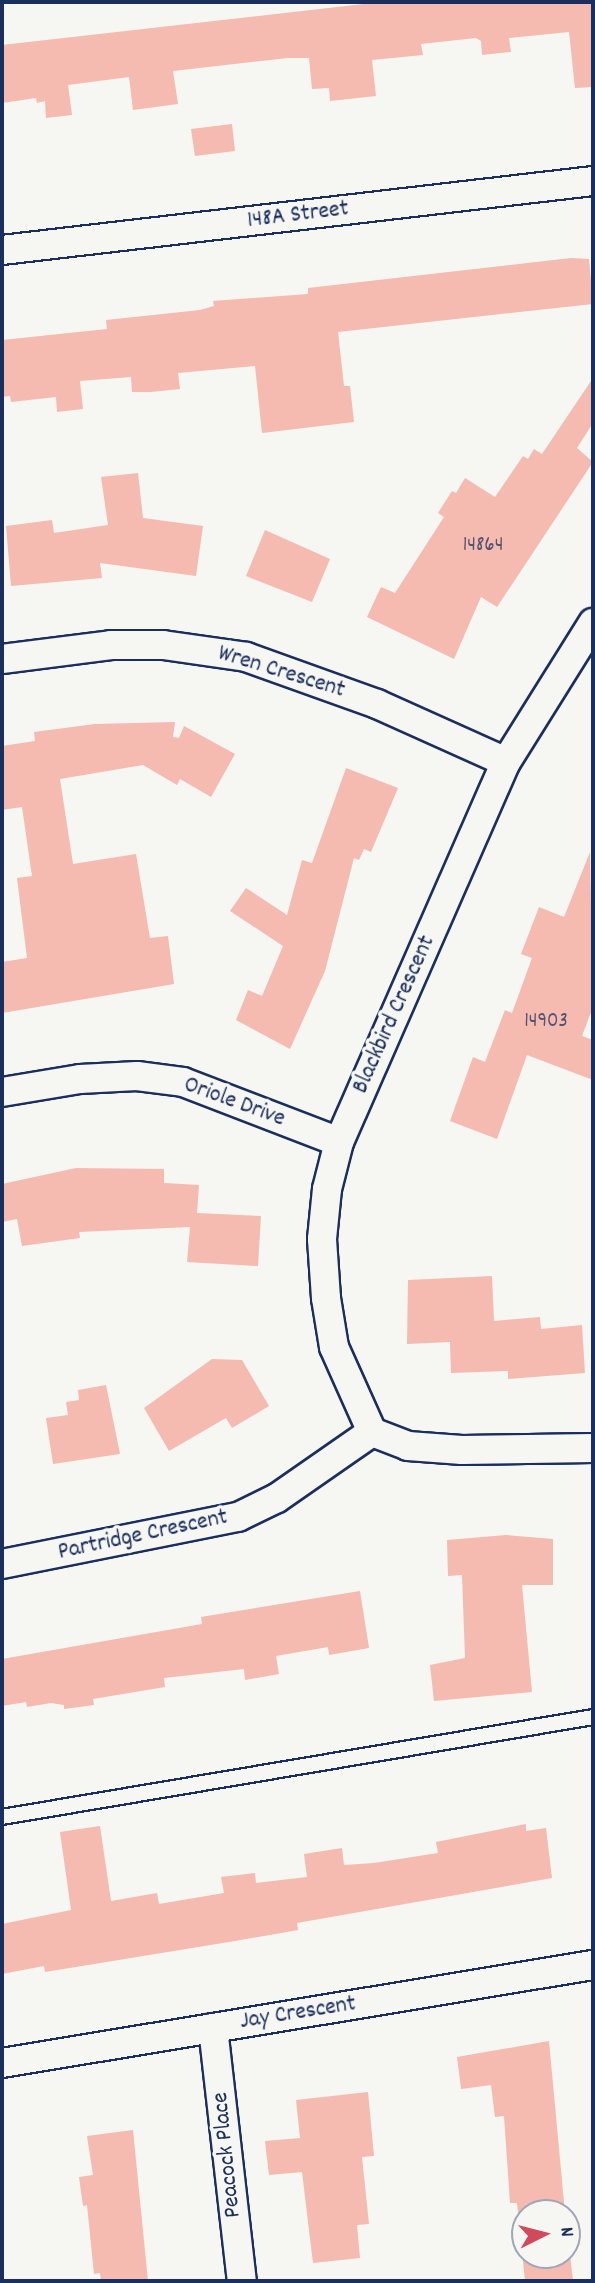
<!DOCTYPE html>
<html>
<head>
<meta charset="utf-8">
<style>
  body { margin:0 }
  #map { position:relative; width:595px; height:2283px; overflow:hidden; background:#f6f6f2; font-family:Dekko,sans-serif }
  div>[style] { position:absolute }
  .building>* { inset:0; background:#f5bab0 }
  .roads { filter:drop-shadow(2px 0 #1b2f5e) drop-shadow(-2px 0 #1b2f5e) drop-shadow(0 2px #1b2f5e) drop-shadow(0 -2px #1b2f5e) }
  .service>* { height:14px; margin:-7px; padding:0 7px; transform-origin:7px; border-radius:7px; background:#f6f6f2 }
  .minor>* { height:28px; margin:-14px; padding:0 14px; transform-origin:14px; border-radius:14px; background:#f6f6f2 }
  span { translate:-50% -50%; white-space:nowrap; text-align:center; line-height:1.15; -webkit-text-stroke:7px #f6f6f2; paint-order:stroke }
  .number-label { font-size:21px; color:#525272 }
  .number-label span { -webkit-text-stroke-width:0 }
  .street-label { font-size:24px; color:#1b2f5e }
  .frame { position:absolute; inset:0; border:4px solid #1b2f5e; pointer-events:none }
  .north { position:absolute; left:511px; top:2199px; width:70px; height:70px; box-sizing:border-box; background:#f6f6f2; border:2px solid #9ea6b7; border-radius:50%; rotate:84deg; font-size:19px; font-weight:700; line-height:28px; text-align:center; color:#1b2f5e }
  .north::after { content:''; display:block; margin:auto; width:24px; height:32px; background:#d1495b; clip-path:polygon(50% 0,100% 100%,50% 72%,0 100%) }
</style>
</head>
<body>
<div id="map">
  <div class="building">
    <i style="clip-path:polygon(381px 2px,593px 2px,593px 87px,575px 88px,569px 32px,509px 38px,511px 52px,482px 55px,481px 41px,476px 38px,421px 44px,423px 55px,372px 60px,376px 96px,330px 101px,329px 88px,312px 89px,309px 58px,288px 58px,173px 71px,178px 104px,133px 110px,129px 77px,68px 85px,72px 115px,46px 118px,45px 101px,37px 103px,36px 98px,2px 103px,2px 45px)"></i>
    <i style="clip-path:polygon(232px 124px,235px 151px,195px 156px,191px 129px)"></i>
    <i style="clip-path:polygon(571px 258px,589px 259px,593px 304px,338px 332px,344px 386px,350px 386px,354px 422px,262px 433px,255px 366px,178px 373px,180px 389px,151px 392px,132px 392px,131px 377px,80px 381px,83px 409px,57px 412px,56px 397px,11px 402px,10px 396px,2px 397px,2px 340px,107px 329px,106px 320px,200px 310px,214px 306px,213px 301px,308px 294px,308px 288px)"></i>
    <i style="clip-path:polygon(593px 378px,593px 423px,577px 448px,593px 462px,497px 607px,481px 597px,454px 659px,367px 617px,381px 587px,395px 593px,444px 517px,438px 513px,452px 491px,456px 493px,465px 478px,495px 497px,523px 456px,528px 459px,534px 449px,542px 454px)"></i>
    <i style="clip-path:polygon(138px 473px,143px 518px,203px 526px,196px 576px,100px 563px,102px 578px,11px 586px,6px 526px,52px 520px,54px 533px,108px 525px,101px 477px)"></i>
    <i style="clip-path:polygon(265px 530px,330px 559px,312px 602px,246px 576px)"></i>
    <i style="clip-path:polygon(175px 722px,173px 737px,179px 738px,184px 726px,235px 754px,211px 797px,180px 779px,177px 785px,143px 765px,60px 779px,73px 864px,136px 854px,150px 938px,168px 936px,174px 984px,2px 1013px,2px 962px,27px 958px,17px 878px,32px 876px,22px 807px,2px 810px,2px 746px,35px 741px,34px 732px,95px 724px)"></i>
    <i style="clip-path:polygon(346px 768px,398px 788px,371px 852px,364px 849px,359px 860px,354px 858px,325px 971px,290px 1049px,236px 1020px,248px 990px,262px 996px,283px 946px,230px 911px,246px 888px,287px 915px,302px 860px,312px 863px)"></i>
    <i style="clip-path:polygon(590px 852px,593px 1007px,582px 1036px,593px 1040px,593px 1080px,527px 1055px,497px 1139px,450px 1121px,473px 1057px,485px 1062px,505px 1010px,512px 1013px,532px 958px,521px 954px,539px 907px,564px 917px)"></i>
    <i style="clip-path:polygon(76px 1168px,164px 1169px,164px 1183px,199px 1185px,197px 1213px,261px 1216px,258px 1266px,187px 1262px,190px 1227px,79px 1232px,80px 1238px,22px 1246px,17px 1219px,2px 1222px,2px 1184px)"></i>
    <i style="clip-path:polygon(492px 1276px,494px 1321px,540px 1317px,541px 1329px,582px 1325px,585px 1373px,508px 1379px,508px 1371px,451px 1373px,450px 1342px,407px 1344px,408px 1280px)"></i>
    <i style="clip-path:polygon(212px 1359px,242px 1360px,269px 1406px,232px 1428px,226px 1418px,169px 1451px,144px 1408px)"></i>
    <i style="clip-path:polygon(106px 1385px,120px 1454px,53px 1464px,46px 1418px,68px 1415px,66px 1402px,79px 1400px,78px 1390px)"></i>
    <i style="clip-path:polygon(506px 1535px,553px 1539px,553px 1585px,522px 1585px,532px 1692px,434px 1701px,430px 1665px,465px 1658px,462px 1575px,448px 1576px,447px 1540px)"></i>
    <i style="clip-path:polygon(360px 1591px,369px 1648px,329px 1655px,328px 1647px,276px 1656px,279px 1674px,245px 1680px,244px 1669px,164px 1678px,165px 1687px,93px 1699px,94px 1705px,64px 1709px,64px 1705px,51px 1703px,27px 1707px,26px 1702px,2px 1706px,2px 1659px,202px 1624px,201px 1617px)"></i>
    <i style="clip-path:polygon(526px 1824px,526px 1831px,546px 1828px,552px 1878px,297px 1923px,298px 1930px,235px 1941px,45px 1972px,44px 1966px,2px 1974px,2px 1924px,71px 1910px,60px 1832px,100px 1826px,111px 1901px,157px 1893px,159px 1904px,224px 1893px,221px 1877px,255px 1873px,256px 1883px,307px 1877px,304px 1854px,342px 1848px,344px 1865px,374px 1863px,438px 1853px,436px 1842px)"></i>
    <i style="clip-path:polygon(549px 2041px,565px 2213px,525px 2213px,525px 2255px,567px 2255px,567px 2228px,573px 2281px,525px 2281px,517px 2203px,510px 2203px,504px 2116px,495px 2117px,491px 2085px,461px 2089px,457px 2057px)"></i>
    <i style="clip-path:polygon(368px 2092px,374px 2156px,362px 2157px,369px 2224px,357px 2225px,360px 2258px,313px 2263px,302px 2172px,269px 2175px,265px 2141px,300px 2138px,296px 2100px)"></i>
    <i style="clip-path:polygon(133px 2130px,148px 2281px,101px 2281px,100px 2273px,94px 2274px,87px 2205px,83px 2206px,79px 2177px,93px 2175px,87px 2136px)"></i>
  </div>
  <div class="roads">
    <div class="service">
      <i style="left:2px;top:1817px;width:599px;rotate:-9.6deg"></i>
    </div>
    <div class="minor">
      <i style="left:2px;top:250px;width:595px;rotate:-6.66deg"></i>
      <i style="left:2px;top:659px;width:110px;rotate:-7.3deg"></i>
      <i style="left:111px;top:645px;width:52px"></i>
      <i style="left:163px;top:645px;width:84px;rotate:8.2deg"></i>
      <i style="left:246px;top:657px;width:139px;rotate:19.7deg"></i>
      <i style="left:377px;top:704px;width:141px;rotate:24.2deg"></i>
      <i style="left:2px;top:1092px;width:79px;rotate:-9.5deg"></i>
      <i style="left:80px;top:1079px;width:57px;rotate:-3deg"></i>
      <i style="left:137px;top:1076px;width:46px;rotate:7.4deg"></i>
      <i style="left:183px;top:1082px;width:167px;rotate:21deg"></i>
      <i style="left:372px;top:1432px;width:93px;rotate:-114.1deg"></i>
      <i style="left:334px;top:1347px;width:50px;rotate:-99.3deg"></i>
      <i style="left:326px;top:1298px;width:59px;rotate:-93.9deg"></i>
      <i style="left:322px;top:1239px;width:50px;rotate:-84.3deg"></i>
      <i style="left:327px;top:1189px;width:49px;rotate:-75.7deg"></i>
      <i style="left:339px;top:1142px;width:415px;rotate:-66.3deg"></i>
      <i style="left:506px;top:762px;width:164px;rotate:-58deg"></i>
      <i style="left:372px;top:1432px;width:39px;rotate:21deg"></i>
      <i style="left:408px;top:1446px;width:54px;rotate:4.2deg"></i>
      <i style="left:462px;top:1450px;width:131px;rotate:-0.9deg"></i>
      <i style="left:2px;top:1564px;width:241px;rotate:-11.3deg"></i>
      <i style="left:238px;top:1517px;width:43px;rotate:-26deg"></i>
      <i style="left:277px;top:1498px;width:116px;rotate:-34.8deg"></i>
      <i style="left:213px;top:2028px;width:255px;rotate:83.5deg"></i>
      <i style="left:2px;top:2063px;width:599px;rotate:-9.42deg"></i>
    </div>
  </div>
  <div class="number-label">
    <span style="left:483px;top:546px">14864</span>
    <span style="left:546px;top:1022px">14903</span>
  </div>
  <div class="street-label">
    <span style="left:298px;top:216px;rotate:-7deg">148A Street</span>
    <span style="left:281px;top:673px;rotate:17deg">Wren Crescent</span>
    <span style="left:395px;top:1015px;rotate:-66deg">Blackbird Crescent</span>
    <span style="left:234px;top:1103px;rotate:20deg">Oriole Drive</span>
    <span style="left:143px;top:1536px;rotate:-12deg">Partridge Crescent</span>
    <span style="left:298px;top:2014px;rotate:-9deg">Jay Crescent</span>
    <span style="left:228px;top:2155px;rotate:-96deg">Peacock Place</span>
  </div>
  <div class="frame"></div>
  <div class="north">N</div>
</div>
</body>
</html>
